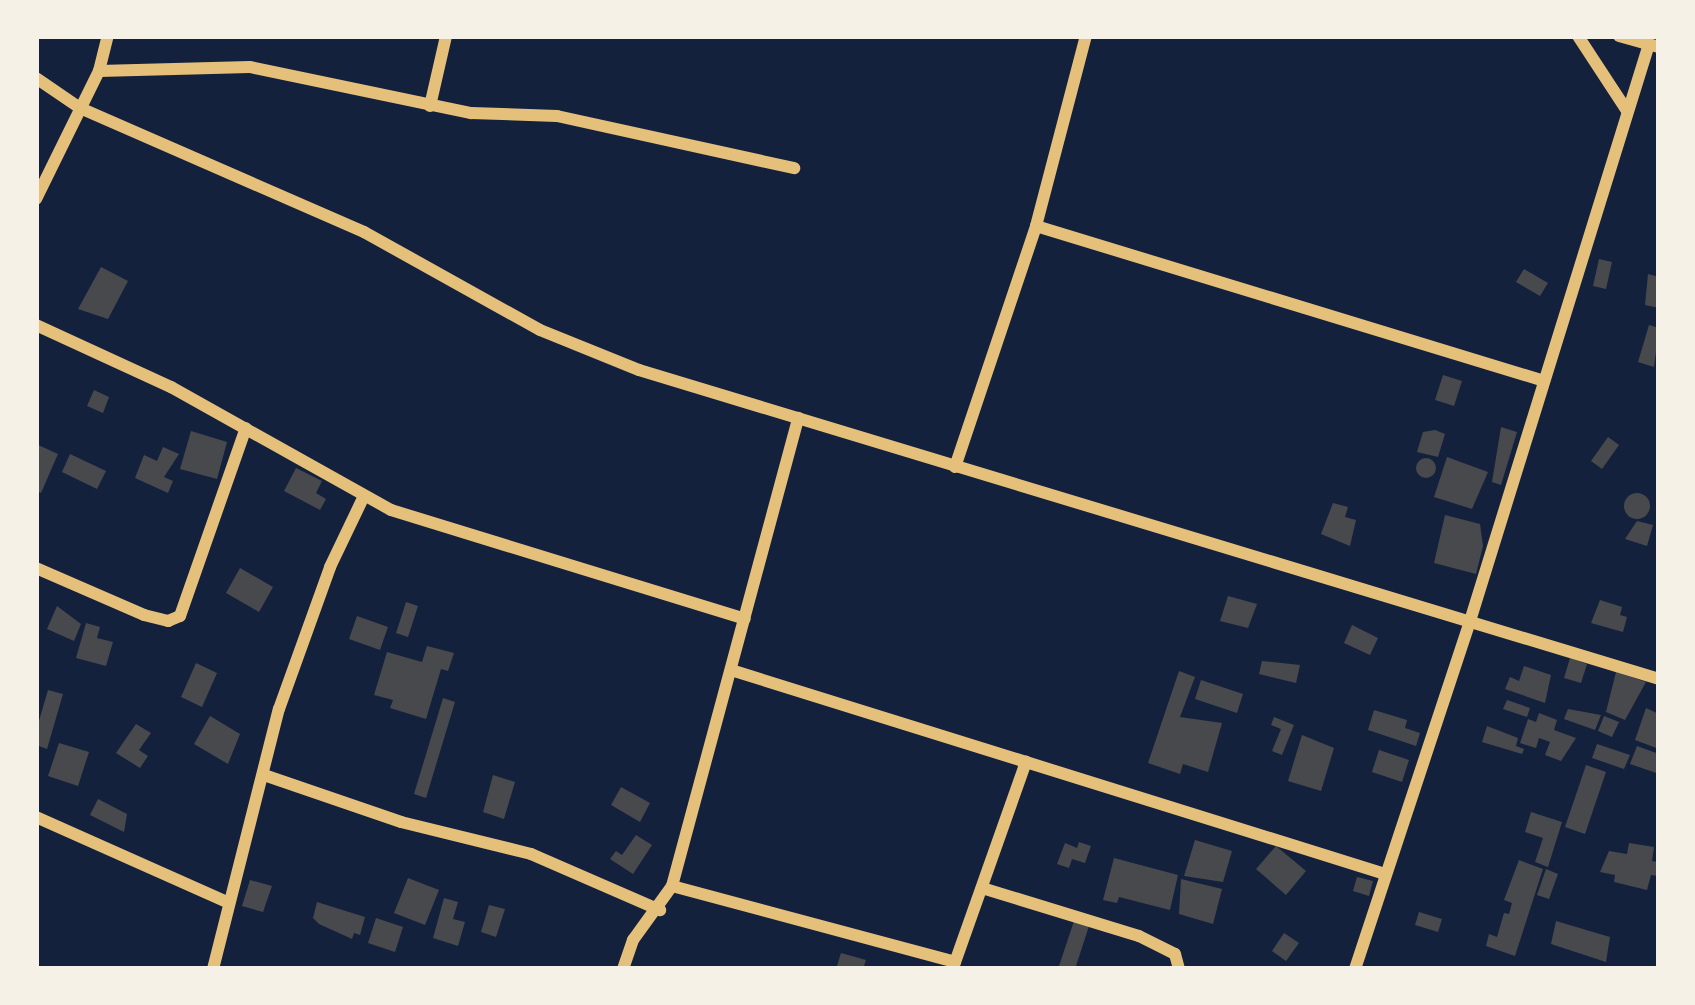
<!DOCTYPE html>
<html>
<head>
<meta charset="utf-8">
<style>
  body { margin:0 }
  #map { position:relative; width:1695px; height:1005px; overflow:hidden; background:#14213d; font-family:Overpass,sans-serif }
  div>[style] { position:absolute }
  .building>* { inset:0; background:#48494c }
  .round { border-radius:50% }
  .minor>* { height:12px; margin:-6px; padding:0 6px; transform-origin:6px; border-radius:6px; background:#e5c07b }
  span { translate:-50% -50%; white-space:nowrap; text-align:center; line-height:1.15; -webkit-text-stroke:9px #f6f1e7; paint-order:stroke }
  .frame { position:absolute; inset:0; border:39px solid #f6f1e7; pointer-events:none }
</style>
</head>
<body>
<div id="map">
  <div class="building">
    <i style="clip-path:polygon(1599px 259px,1612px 262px,1606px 289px,1593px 286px)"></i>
    <i style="clip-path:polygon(101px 267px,128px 281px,108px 319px,78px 309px)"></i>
    <i style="clip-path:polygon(1524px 269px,1548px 283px,1540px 296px,1516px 282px)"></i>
    <i style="clip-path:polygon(1648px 274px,1659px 277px,1659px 308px,1645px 305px)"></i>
    <i style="clip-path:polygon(1649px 325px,1659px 328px,1654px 367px,1638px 362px)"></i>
    <i style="clip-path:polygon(1443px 375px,1462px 381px,1454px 406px,1435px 400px)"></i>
    <i style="clip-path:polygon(94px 390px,109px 397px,103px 413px,87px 406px)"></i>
    <i style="clip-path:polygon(1501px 427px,1517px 432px,1501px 485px,1492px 482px)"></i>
    <i style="clip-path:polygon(1435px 430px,1445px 434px,1438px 457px,1417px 452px,1423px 432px)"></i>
    <i style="clip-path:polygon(191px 431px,227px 442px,217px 479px,180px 469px)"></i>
    <i style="clip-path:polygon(1608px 437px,1619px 445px,1602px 469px,1591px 461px)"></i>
    <i style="clip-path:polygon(36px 444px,58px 454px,41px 493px,36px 491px)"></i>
    <i style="clip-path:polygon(163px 447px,179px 454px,164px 477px,173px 481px,168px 493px,135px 478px,144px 455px,157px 461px)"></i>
    <i style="clip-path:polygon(70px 454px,106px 471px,97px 489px,62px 472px)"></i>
    <i style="clip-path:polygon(1447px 457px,1488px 472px,1472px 509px,1434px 497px)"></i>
    <i class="round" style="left:1416px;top:458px;width:20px;height:20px"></i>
    <i style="clip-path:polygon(296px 468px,322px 481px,316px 493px,326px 499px,320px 510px,284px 491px)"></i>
    <i class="round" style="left:1624px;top:493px;width:26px;height:26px"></i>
    <i style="clip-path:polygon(1333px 503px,1348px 507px,1345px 517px,1356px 520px,1350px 546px,1321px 534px)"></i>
    <i style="clip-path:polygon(1445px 515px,1480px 524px,1483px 546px,1476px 574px,1434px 563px)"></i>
    <i style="clip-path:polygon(1637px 521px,1653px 525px,1647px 546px,1625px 539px)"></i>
    <i style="clip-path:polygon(240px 568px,273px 587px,259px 612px,226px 593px)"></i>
    <i style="clip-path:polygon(1228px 596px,1257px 604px,1248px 628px,1220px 621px)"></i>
    <i style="clip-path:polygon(1600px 600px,1622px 607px,1620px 615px,1627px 617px,1623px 632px,1591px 623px)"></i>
    <i style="clip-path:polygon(406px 602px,418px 606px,408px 637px,396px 633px)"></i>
    <i style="clip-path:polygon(57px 606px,81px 624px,74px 641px,47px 629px)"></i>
    <i style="clip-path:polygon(357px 616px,388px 627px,380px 650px,349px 639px)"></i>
    <i style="clip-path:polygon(86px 623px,100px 627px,97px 638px,113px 642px,106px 666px,76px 658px)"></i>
    <i style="clip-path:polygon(1352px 625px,1378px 638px,1370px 655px,1344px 643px)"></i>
    <i style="clip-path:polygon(427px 646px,454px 653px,448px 671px,441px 669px,426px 719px,390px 708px,393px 700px,374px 695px,387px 652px,422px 662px)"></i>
    <i style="clip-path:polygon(1570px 658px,1587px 664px,1581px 683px,1564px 678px)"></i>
    <i style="clip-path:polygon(1262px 661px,1300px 665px,1296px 683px,1259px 674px)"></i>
    <i style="clip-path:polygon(196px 663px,217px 673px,202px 707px,181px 697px)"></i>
    <i style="clip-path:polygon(1524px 666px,1551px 675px,1545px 703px,1505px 689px,1510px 677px,1519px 681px)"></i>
    <i style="clip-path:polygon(1179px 671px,1195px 677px,1180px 717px,1222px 723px,1208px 772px,1183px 764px,1180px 774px,1148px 763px)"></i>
    <i style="clip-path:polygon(1616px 672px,1646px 682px,1625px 720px,1606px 712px)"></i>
    <i style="clip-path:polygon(1201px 680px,1243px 694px,1237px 713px,1195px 699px)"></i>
    <i style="clip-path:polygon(48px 690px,63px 694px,47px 749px,36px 745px,36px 731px)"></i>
    <i style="clip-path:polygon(443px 698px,455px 702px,426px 798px,414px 794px)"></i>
    <i style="clip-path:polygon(1507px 700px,1530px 708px,1527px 717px,1503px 709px)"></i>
    <i style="clip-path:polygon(1646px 708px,1659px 714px,1659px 749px,1635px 740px)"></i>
    <i style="clip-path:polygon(1568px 709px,1601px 715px,1595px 730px,1564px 719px)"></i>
    <i style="clip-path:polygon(1374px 710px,1407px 720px,1405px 728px,1420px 733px,1416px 746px,1368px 730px)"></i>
    <i style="clip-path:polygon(1539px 713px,1557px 720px,1554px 730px,1576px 738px,1561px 761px,1545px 755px,1550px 742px,1539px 738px,1536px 748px,1520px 743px,1528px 719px,1536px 722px)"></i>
    <i style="clip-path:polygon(210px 716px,240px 734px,228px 764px,194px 744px)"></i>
    <i style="clip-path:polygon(1604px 716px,1619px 722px,1612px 737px,1598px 731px)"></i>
    <i style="clip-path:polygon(1274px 717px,1294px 725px,1282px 755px,1272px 751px,1281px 729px,1271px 725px)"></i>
    <i style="clip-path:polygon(136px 724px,151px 733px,139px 750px,148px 756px,140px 768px,116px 753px)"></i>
    <i style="clip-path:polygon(1487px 726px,1518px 738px,1516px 746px,1524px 749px,1522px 754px,1482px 742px)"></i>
    <i style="clip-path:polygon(1302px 735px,1334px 748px,1321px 791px,1288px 781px)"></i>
    <i style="clip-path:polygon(59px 743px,89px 752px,78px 786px,48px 776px)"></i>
    <i style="clip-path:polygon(1597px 744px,1630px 755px,1624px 769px,1592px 758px)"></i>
    <i style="clip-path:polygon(1637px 746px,1659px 754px,1659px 774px,1630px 764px)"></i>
    <i style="clip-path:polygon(1379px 750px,1409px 760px,1402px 782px,1372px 772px)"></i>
    <i style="clip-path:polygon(1586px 765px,1606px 772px,1585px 834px,1565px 827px)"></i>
    <i style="clip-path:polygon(493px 775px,515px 782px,504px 819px,483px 812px)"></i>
    <i style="clip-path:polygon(621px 787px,650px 803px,640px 822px,611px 805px)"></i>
    <i style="clip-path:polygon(98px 799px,127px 814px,124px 832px,90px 815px)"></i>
    <i style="clip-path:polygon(1531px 812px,1562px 822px,1548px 867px,1535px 862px,1543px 838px,1525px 832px)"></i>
    <i style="clip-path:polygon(636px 835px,652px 845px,633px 874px,610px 859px,616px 851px,622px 855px)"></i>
    <i style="clip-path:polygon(1195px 840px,1232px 851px,1223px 882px,1184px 876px)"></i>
    <i style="clip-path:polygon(1079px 842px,1091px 846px,1085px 863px,1072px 859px,1069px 868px,1057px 864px,1065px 843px,1077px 848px)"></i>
    <i style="clip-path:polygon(1629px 843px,1654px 847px,1652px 861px,1659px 862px,1658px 876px,1651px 875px,1647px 890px,1614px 882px,1615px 875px,1600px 872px,1609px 851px,1627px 854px)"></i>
    <i style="clip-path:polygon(1276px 846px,1306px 871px,1286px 895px,1256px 869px)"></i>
    <i style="clip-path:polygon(1114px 858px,1178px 875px,1170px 910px,1119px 897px,1117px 903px,1103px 900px)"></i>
    <i style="clip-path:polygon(1519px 860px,1543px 869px,1515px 956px,1486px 946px,1489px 934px,1497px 937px,1504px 913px,1509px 914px,1512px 903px,1504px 900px)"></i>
    <i style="clip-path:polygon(1546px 869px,1558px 874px,1549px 899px,1537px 895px)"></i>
    <i style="clip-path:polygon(1357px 877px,1373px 881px,1369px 896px,1353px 891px)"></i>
    <i style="clip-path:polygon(408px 878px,439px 890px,425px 925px,394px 913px)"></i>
    <i style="clip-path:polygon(1181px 879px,1222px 889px,1213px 924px,1179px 914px)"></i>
    <i style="clip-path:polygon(250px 880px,272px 886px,263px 912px,242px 906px)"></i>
    <i style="clip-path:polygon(444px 898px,458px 902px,453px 919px,465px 922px,458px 946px,433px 938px)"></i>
    <i style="clip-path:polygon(317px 902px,365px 917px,360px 935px,354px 933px,352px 939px,319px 924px,313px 918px)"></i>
    <i style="clip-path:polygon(489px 905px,505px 909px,496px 937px,481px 932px)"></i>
    <i style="clip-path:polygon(1419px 912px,1442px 919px,1438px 932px,1415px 925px)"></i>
    <i style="clip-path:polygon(376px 918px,403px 927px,395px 952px,368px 943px)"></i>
    <i style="clip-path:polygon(1074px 921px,1089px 926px,1075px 969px,1069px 969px,1059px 966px)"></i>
    <i style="clip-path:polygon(1556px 921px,1610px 937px,1606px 962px,1551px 944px)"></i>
    <i style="clip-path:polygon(1284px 933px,1299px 943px,1286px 961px,1272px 951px)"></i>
    <i style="clip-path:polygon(841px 953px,866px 960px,863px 969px,836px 969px)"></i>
  </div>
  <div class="minor">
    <i style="left:1578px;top:36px;width:90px;rotate:56.8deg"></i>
    <i style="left:1619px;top:36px;width:41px;rotate:15.4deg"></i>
    <i style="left:99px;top:71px;width:151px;rotate:-1.5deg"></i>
    <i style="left:250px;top:67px;width:226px;rotate:11.8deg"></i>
    <i style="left:471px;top:113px;width:86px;rotate:2deg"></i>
    <i style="left:557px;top:116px;width:243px;rotate:12.4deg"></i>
    <i style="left:36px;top:78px;width:53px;rotate:34.3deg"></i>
    <i style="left:80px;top:108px;width:310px;rotate:23.6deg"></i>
    <i style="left:364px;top:232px;width:201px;rotate:29.1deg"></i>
    <i style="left:540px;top:330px;width:107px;rotate:22deg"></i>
    <i style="left:639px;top:370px;width:1066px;rotate:16.85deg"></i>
    <i style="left:430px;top:106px;width:72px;rotate:-77.1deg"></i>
    <i style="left:36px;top:199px;width:143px;rotate:-63.8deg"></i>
    <i style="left:99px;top:71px;width:36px;rotate:-76deg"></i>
    <i style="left:1036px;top:226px;width:528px;rotate:16.96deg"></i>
    <i style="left:36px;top:325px;width:149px;rotate:24.7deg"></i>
    <i style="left:171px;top:387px;width:252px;rotate:29.2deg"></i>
    <i style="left:391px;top:510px;width:370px;rotate:17.1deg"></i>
    <i style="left:955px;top:467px;width:254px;rotate:-71.4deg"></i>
    <i style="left:1036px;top:226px;width:196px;rotate:-75.3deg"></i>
    <i style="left:36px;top:568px;width:118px;rotate:23.5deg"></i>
    <i style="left:144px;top:615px;width:25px;rotate:14deg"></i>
    <i style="left:168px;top:621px;width:13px;rotate:-23deg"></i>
    <i style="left:180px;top:616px;width:199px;rotate:-70.7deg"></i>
    <i style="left:731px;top:670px;width:685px;rotate:17.32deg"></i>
    <i style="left:264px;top:775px;width:145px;rotate:18.9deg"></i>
    <i style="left:401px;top:822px;width:134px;rotate:13.8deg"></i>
    <i style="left:531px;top:854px;width:141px;rotate:23.5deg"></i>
    <i style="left:36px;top:817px;width:209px;rotate:24deg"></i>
    <i style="left:672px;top:886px;width:293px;rotate:15deg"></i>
    <i style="left:982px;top:888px;width:164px;rotate:17deg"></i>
    <i style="left:1139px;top:936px;width:40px;rotate:26.6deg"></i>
    <i style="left:1175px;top:954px;width:16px;rotate:75deg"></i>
    <i style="left:953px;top:968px;width:219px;rotate:-70.5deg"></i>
    <i style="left:213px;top:969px;width:268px;rotate:-75.8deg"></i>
    <i style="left:279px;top:709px;width:151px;rotate:-70.2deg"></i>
    <i style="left:330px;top:567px;width:76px;rotate:-64.4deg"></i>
    <i style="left:623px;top:969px;width:31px;rotate:-71deg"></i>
    <i style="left:633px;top:940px;width:67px;rotate:-54.2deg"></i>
    <i style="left:672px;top:886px;width:485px;rotate:-74.9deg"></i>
    <i style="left:1355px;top:969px;width:367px;rotate:-71.7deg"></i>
    <i style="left:1470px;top:621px;width:604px;rotate:-72.76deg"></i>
  </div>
  <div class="frame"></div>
</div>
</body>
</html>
